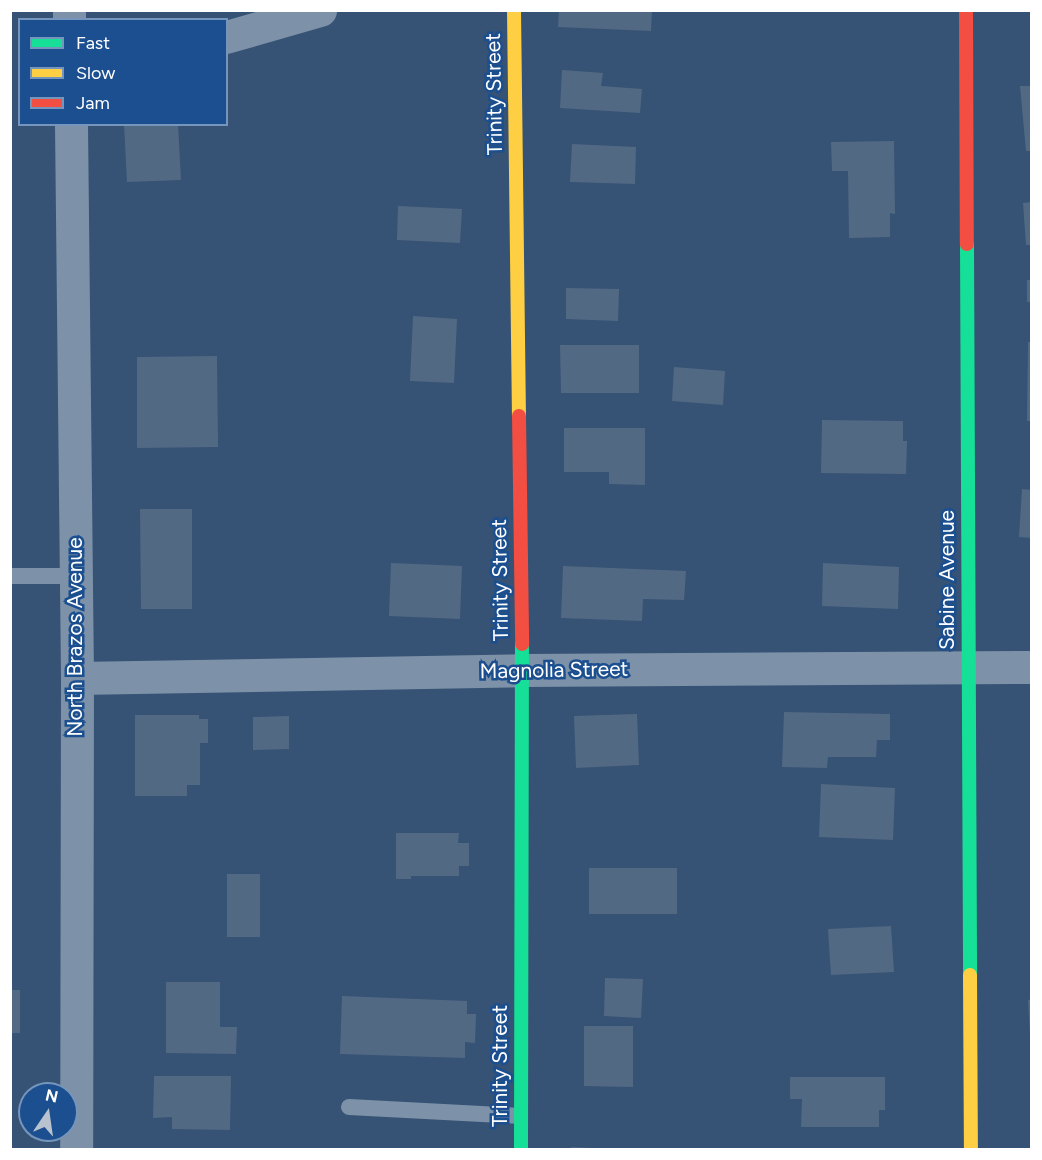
<!DOCTYPE html>
<html>
<head>
<meta charset="utf-8">
<style>
  body { margin:0 }
  #map { position:relative; width:1042px; height:1160px; overflow:hidden; background:#365274; font-family:Figtree,sans-serif }
  div>[style] { position:absolute }
  .building>* { inset:0; background:#526984 }
  .lane>* { height:16px; margin:-8px; padding:0 8px; transform-origin:8px; border-radius:8px; background:#7d92a8 }
  .street>* { height:33px; margin:-16.5px; padding:0 16.5px; transform-origin:16.5px; border-radius:16.5px; background:#7d92a8 }
  .fast>* { height:14px; margin:-7px; padding:0 7px; transform-origin:7px; border-radius:7px; background:#16e098 }
  .slow>* { height:14px; margin:-7px; padding:0 7px; transform-origin:7px; border-radius:7px; background:#ffcf43 }
  .jam>* { height:14px; margin:-7px; padding:0 7px; transform-origin:7px; border-radius:7px; background:#f24e42 }
  span { translate:-50% -50%; white-space:nowrap; text-align:center; line-height:1.15; -webkit-text-stroke:5px #1b4f8f; paint-order:stroke }
  .street-label { font-size:21px; color:#fff }
  .frame { position:absolute; inset:0; border:12px solid #fff; pointer-events:none }
  .legend { position:absolute; left:18px; top:18px; width:210px; height:108px; box-sizing:border-box; background:#1b4f8f; border:2px solid #7695bc; margin:0; padding:8px 10px; list-style:none; font-size:18px; color:#fff }
  .legend li { display:flex; align-items:center; gap:12px; height:30px }
  .legend b { width:30px; border:2px solid #7695bc }
  .north { position:absolute; left:18px; top:1082px; width:60px; height:60px; box-sizing:border-box; background:#1b4f8f; border:2px solid #7695bc; border-radius:50%; rotate:13deg; font-size:16px; font-weight:700; line-height:24px; text-align:center; color:#fff }
  .north::after { content:''; display:block; margin:auto; width:21px; height:27px; background:#b9c2ce; clip-path:polygon(50% 0,100% 100%,50% 72%,0 100%) }
</style>
</head>
<body>
<div id="map">
  <div class="building">
    <i style="clip-path:polygon(559px 10px,652px 10px,651px 31px,558px 27px)"></i>
    <i style="clip-path:polygon(562px 70px,603px 73px,601px 86px,642px 89px,640px 113px,560px 108px)"></i>
    <i style="clip-path:polygon(1020px 86px,1032px 86px,1032px 151px,1026px 151px)"></i>
    <i style="clip-path:polygon(124px 124px,178px 124px,181px 180px,127px 182px)"></i>
    <i style="clip-path:polygon(894px 141px,895px 214px,890px 213px,890px 237px,849px 238px,848px 171px,832px 171px,831px 142px)"></i>
    <i style="clip-path:polygon(572px 144px,636px 147px,635px 184px,570px 182px)"></i>
    <i style="clip-path:polygon(1032px 202px,1032px 245px,1026px 245px,1023px 203px)"></i>
    <i style="clip-path:polygon(398px 206px,462px 209px,460px 243px,397px 240px)"></i>
    <i style="clip-path:polygon(1027px 280px,1032px 280px,1032px 302px,1027px 302px)"></i>
    <i style="clip-path:polygon(566px 288px,619px 289px,618px 321px,566px 319px)"></i>
    <i style="clip-path:polygon(413px 316px,457px 319px,454px 383px,410px 381px)"></i>
    <i style="clip-path:polygon(1028px 342px,1032px 342px,1032px 421px,1027px 421px)"></i>
    <i style="clip-path:polygon(560px 345px,639px 345px,639px 393px,561px 393px)"></i>
    <i style="clip-path:polygon(217px 356px,218px 447px,137px 448px,137px 357px)"></i>
    <i style="clip-path:polygon(674px 367px,725px 371px,723px 405px,672px 401px)"></i>
    <i style="clip-path:polygon(822px 420px,903px 421px,903px 441px,907px 441px,906px 474px,821px 473px)"></i>
    <i style="clip-path:polygon(564px 428px,645px 428px,645px 485px,609px 484px,609px 472px,564px 472px)"></i>
    <i style="clip-path:polygon(1022px 489px,1032px 490px,1032px 538px,1019px 537px)"></i>
    <i style="clip-path:polygon(140px 509px,192px 509px,192px 609px,141px 609px)"></i>
    <i style="clip-path:polygon(391px 563px,462px 566px,460px 619px,389px 616px)"></i>
    <i style="clip-path:polygon(823px 563px,899px 567px,898px 609px,822px 606px)"></i>
    <i style="clip-path:polygon(563px 566px,686px 571px,684px 600px,643px 599px,642px 621px,561px 618px)"></i>
    <i style="clip-path:polygon(784px 712px,890px 714px,890px 740px,877px 740px,876px 757px,828px 757px,827px 768px,782px 767px)"></i>
    <i style="clip-path:polygon(637px 714px,639px 765px,576px 768px,574px 716px)"></i>
    <i style="clip-path:polygon(135px 715px,199px 715px,199px 719px,208px 719px,208px 743px,200px 743px,200px 785px,187px 785px,187px 796px,135px 796px)"></i>
    <i style="clip-path:polygon(289px 716px,289px 749px,253px 750px,253px 717px)"></i>
    <i style="clip-path:polygon(821px 784px,895px 788px,893px 840px,819px 837px)"></i>
    <i style="clip-path:polygon(396px 833px,459px 833px,458px 843px,469px 843px,469px 866px,459px 866px,459px 876px,411px 876px,411px 879px,396px 879px)"></i>
    <i style="clip-path:polygon(589px 868px,677px 868px,677px 914px,589px 914px)"></i>
    <i style="clip-path:polygon(227px 874px,260px 874px,260px 937px,227px 937px)"></i>
    <i style="clip-path:polygon(891px 926px,894px 972px,831px 975px,828px 929px)"></i>
    <i style="clip-path:polygon(605px 978px,643px 979px,641px 1018px,604px 1016px)"></i>
    <i style="clip-path:polygon(166px 982px,220px 982px,220px 1027px,237px 1027px,236px 1054px,166px 1053px)"></i>
    <i style="clip-path:polygon(10px 990px,20px 990px,20px 1033px,10px 1033px)"></i>
    <i style="clip-path:polygon(342px 996px,467px 1001px,467px 1014px,476px 1014px,475px 1043px,465px 1042px,465px 1058px,340px 1054px)"></i>
    <i style="clip-path:polygon(1032px 999px,1032px 1034px,1030px 1034px,1028px 1000px)"></i>
    <i style="clip-path:polygon(584px 1026px,633px 1026px,633px 1087px,584px 1086px)"></i>
    <i style="clip-path:polygon(154px 1076px,231px 1076px,230px 1130px,172px 1129px,172px 1117px,153px 1118px)"></i>
    <i style="clip-path:polygon(790px 1077px,885px 1077px,885px 1110px,879px 1110px,879px 1127px,801px 1127px,802px 1099px,790px 1099px)"></i>
    <i style="clip-path:polygon(571px 1147px,593px 1148px,593px 1150px,571px 1150px)"></i>
  </div>
  <div class="lane">
    <i style="left:10px;top:576px;width:65px"></i>
    <i style="left:349px;top:1107px;width:171px;rotate:3deg"></i>
  </div>
  <div class="street">
    <i style="left:69px;top:10px;width:10px;rotate:90deg"></i>
    <i style="left:226px;top:37px;width:98px;rotate:-16deg"></i>
    <i style="left:71px;top:124px;width:554px;rotate:89.38deg"></i>
    <i style="left:77px;top:678px;width:472px;rotate:90.1deg"></i>
    <i style="left:77px;top:678px;width:445px;rotate:-1deg"></i>
    <i style="left:522px;top:670px;width:510px;rotate:-0.34deg"></i>
  </div>
  <div class="fast">
    <i style="left:967px;top:244px;width:731px;rotate:89.76deg"></i>
    <i style="left:521px;top:1150px;width:506px;rotate:-89.89deg"></i>
  </div>
  <div class="slow">
    <i style="left:514px;top:10px;width:406px;rotate:89.3deg"></i>
    <i style="left:970px;top:975px;width:175px;rotate:89.7deg"></i>
  </div>
  <div class="jam">
    <i style="left:966px;top:10px;width:234px;rotate:89.8deg"></i>
    <i style="left:519px;top:416px;width:228px;rotate:89.2deg"></i>
  </div>
  <div class="street-label">
    <span style="left:494px;top:94px;rotate:-91deg">Trinity Street</span>
    <span style="left:500px;top:580px;rotate:-91deg">Trinity Street</span>
    <span style="left:947px;top:580px;rotate:-90deg">Sabine Avenue</span>
    <span style="left:75px;top:637px;rotate:-90deg">North Brazos Avenue</span>
    <span style="left:554px;top:670px;rotate:-1deg">Magnolia Street</span>
    <span style="left:500px;top:1066px;rotate:-90deg">Trinity Street</span>
  </div>
  <div class="frame"></div>
  <ul class="legend">
  <li><b style="height:8px;background:#16e098"></b>Fast</li>
  <li><b style="height:8px;background:#ffcf43"></b>Slow</li>
  <li><b style="height:8px;background:#f24e42"></b>Jam</li>
  </ul>
  <div class="north">N</div>
</div>
</body>
</html>
